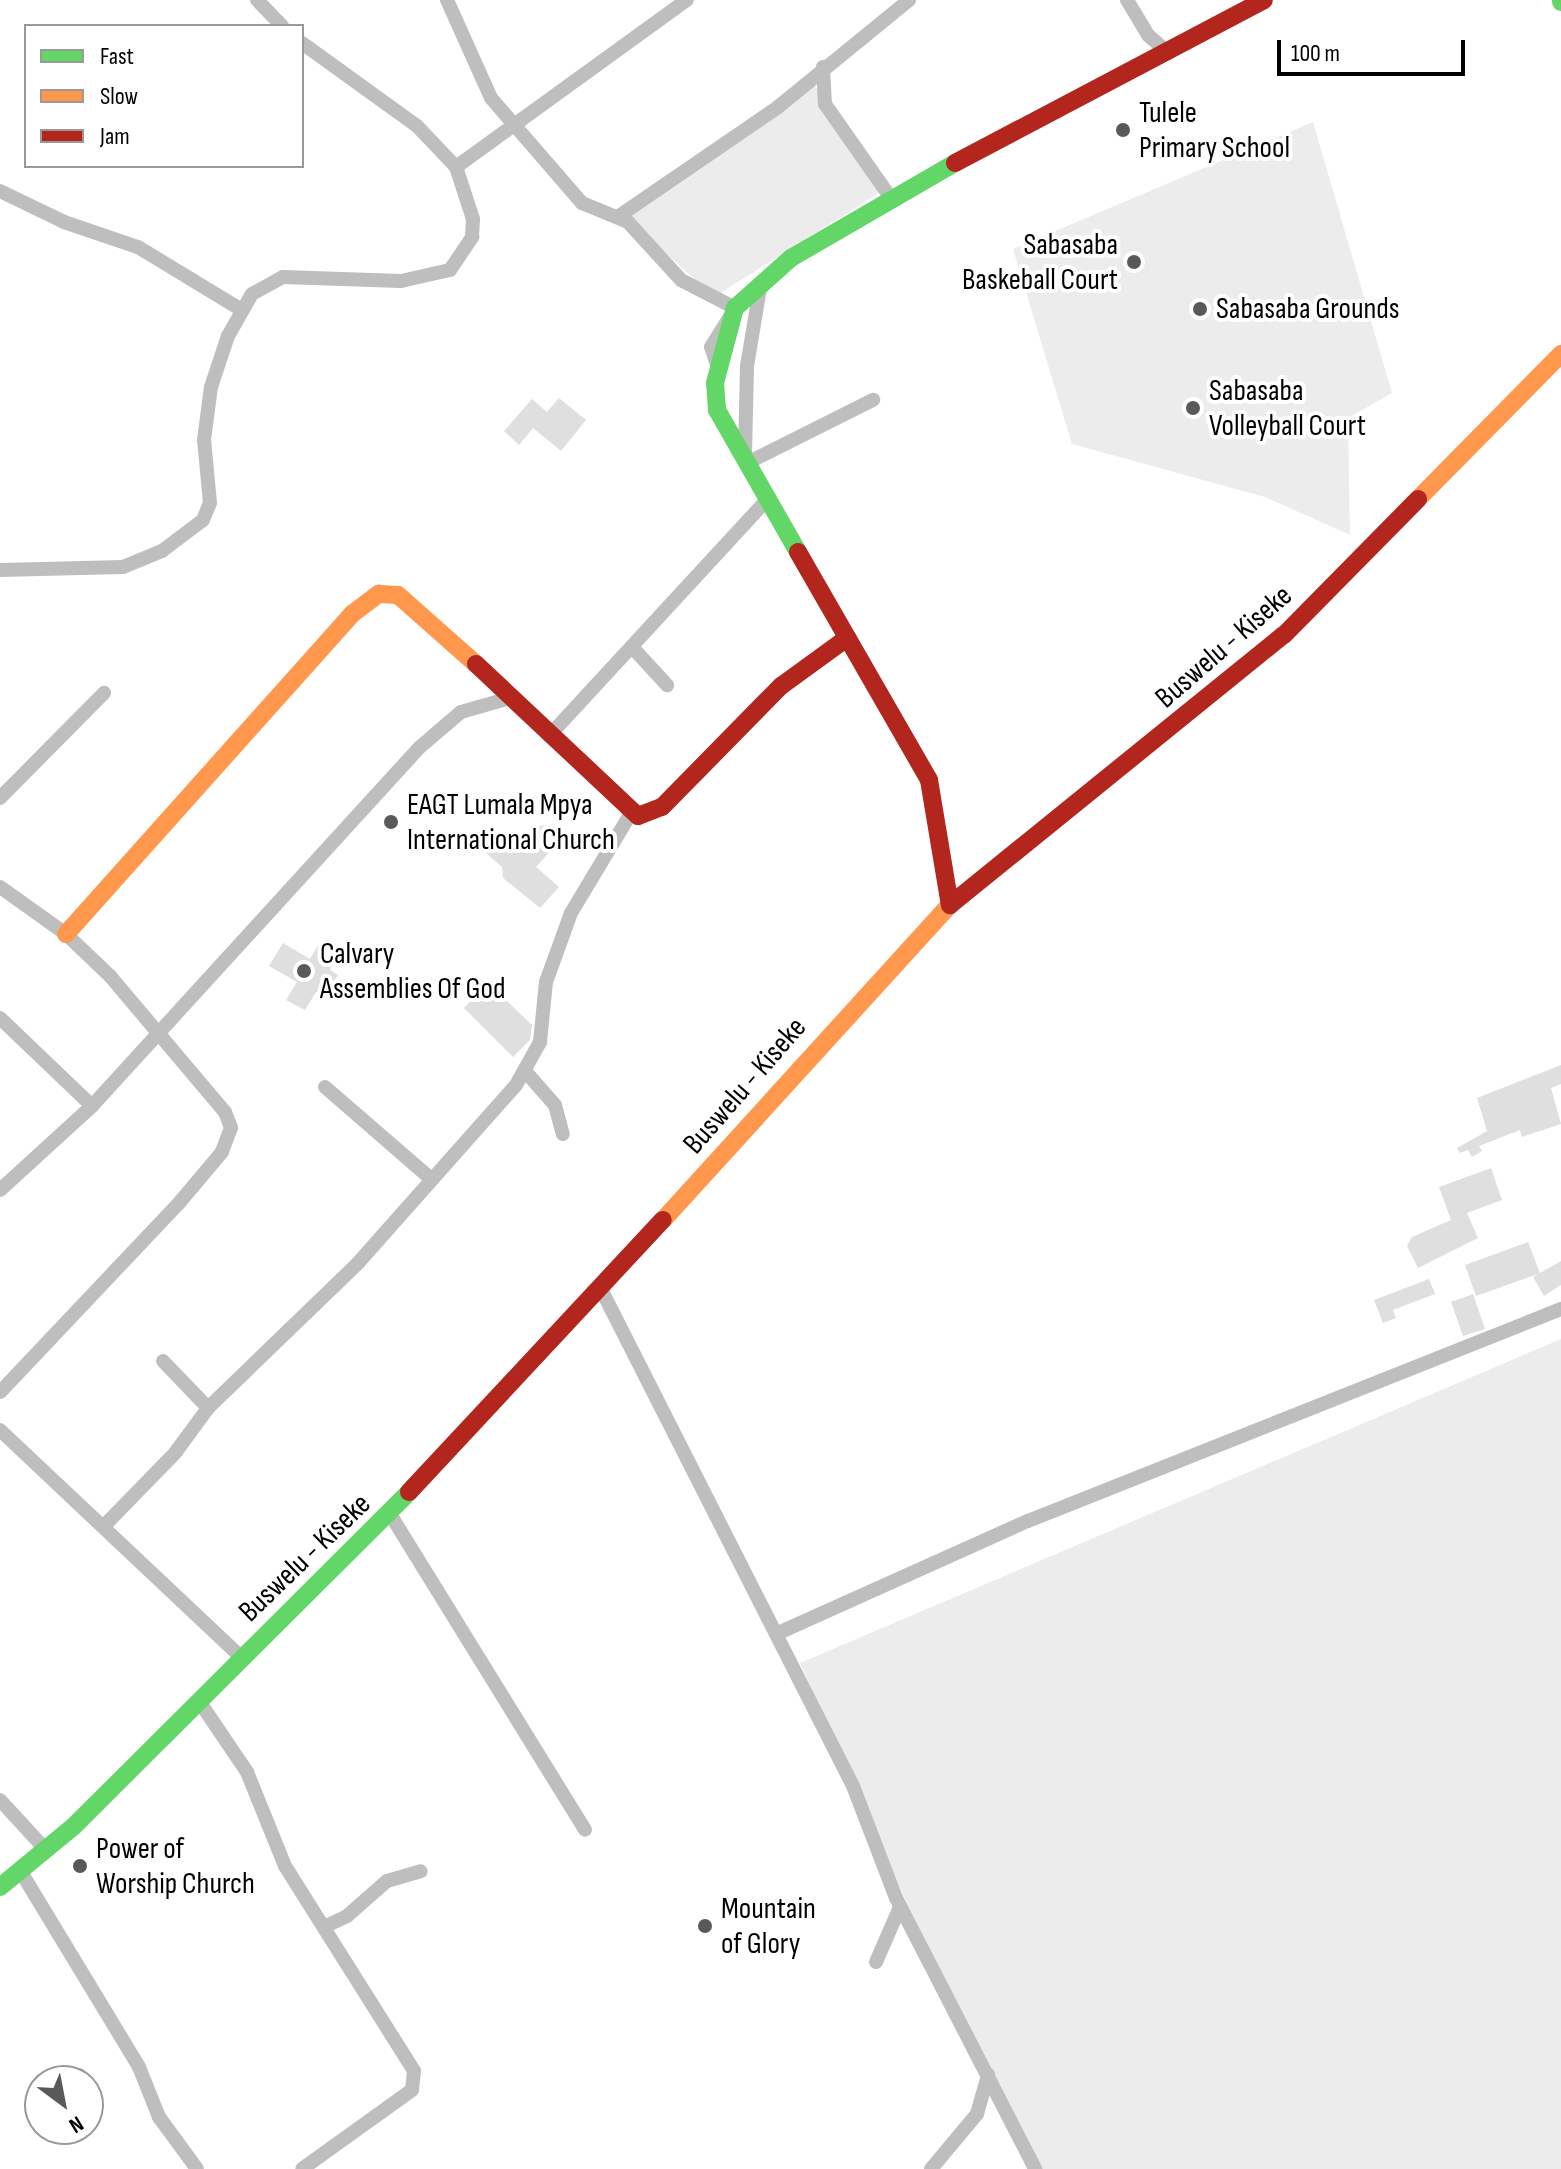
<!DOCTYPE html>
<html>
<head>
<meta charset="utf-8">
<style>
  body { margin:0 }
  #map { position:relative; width:1561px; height:2169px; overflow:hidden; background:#fff; font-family:"Sofia Sans Condensed",sans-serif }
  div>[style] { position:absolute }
  .green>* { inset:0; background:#ececec }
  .building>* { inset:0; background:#dfdfdf }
  .street>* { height:14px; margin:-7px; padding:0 7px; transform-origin:7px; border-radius:7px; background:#bebebe }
  .fast>* { height:18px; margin:-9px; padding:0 9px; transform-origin:9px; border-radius:9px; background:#63d668 }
  .slow>* { height:18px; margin:-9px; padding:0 9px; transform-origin:9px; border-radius:9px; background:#ff974d }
  .jam>* { height:18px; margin:-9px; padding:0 9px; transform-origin:9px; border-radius:9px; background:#b3261e }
  .dots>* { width:22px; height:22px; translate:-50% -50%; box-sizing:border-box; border:4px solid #fff; border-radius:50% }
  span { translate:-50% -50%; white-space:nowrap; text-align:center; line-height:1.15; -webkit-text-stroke:8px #fff; paint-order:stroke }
  .poi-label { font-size:30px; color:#000 }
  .left { translate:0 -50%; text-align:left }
  .right { translate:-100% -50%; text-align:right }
  .street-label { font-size:30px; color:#000 }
  .legend { position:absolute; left:24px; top:24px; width:280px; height:144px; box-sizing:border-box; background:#fff; border:2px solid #999; margin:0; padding:10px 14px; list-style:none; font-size:24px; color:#000 }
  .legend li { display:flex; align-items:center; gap:16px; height:40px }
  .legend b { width:40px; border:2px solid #999 }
  .north { position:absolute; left:24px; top:2065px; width:80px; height:80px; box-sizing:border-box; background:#fff; border:2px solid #999; border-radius:50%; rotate:148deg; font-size:22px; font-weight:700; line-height:32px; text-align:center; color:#000 }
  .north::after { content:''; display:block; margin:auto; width:28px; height:36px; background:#595959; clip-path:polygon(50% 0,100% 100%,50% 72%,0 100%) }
  .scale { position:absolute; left:1277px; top:40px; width:188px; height:36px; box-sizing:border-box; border:4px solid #000; border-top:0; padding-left:10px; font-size:24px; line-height:28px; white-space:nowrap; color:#000; -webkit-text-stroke:6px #fff; paint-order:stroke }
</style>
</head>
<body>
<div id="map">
  <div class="green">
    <i style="clip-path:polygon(813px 83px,885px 189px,714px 297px,622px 213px)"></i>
    <i style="clip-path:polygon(1313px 122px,1392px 393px,1348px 418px,1350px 535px,1265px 497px,1072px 444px,1013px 249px)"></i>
    <i style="clip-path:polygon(1561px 1339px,1561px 2169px,1039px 2169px,905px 1899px,800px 1663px)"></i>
  </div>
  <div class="building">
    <i style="clip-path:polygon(559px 398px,586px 420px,561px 451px,533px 428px,519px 445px,504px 431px,532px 399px,547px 412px)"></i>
    <i style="clip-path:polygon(549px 825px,563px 837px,536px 867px,559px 887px,540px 908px,503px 878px,502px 867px,479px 847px,495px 830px,518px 850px,539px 826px)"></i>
    <i style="clip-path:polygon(320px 942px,339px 953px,330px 970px,338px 975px,325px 997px,316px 992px,305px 1010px,286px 1000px,297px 982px,269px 966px,283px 943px,310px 959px)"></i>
    <i style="clip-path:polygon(488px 983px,532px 1025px,530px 1040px,513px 1057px,464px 1008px)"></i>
    <i style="clip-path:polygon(1561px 1065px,1561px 1084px,1551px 1088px,1561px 1124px,1522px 1137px,1520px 1130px,1479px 1146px,1482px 1151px,1472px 1157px,1468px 1150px,1460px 1153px,1457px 1148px,1487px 1131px,1477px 1098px)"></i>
    <i style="clip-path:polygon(1491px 1168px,1502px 1200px,1467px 1213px,1478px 1238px,1418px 1268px,1407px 1246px,1412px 1237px,1451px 1220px,1439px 1187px)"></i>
    <i style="clip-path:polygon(1528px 1242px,1540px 1273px,1561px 1261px,1561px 1285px,1544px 1296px,1533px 1277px,1538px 1274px,1476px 1296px,1465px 1265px)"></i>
    <i style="clip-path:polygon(1429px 1279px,1435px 1294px,1393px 1310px,1396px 1318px,1383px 1323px,1374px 1300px)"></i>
    <i style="clip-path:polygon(1473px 1294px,1485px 1329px,1463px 1336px,1451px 1302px)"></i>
  </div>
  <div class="street">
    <i style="left:257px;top:0;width:36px;rotate:46deg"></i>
    <i style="left:447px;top:0;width:107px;rotate:65.8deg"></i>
    <i style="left:491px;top:98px;width:139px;rotate:49.1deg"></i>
    <i style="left:582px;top:203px;width:50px;rotate:22.4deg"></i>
    <i style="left:628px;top:222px;width:79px;rotate:47.6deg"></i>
    <i style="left:681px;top:280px;width:61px;rotate:27.4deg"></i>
    <i style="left:1127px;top:0;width:41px;rotate:59deg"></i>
    <i style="left:1148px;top:35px;width:27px;rotate:42deg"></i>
    <i style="left:302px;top:43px;width:142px;rotate:35.8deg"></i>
    <i style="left:417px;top:126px;width:57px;rotate:46.4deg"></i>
    <i style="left:823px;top:67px;width:37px;rotate:87deg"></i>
    <i style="left:825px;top:104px;width:113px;rotate:55deg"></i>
    <i style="left:0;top:191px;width:71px;rotate:25.8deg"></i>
    <i style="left:64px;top:222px;width:78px;rotate:18.7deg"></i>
    <i style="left:138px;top:247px;width:119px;rotate:31.3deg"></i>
    <i style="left:619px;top:216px;width:193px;rotate:-34.4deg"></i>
    <i style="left:778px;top:107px;width:169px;rotate:-39.2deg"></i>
    <i style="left:718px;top:368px;width:22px;rotate:-108deg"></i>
    <i style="left:711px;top:347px;width:39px;rotate:-58deg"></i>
    <i style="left:745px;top:454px;width:88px;rotate:-88.7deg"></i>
    <i style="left:747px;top:366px;width:79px;rotate:-80.5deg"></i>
    <i style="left:749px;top:462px;width:139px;rotate:-26.6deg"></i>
    <i style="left:0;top:570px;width:123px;rotate:-1.4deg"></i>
    <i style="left:123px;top:567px;width:42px;rotate:-22.3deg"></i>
    <i style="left:162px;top:551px;width:51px;rotate:-37.1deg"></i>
    <i style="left:203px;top:520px;width:18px;rotate:-68deg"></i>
    <i style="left:210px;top:503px;width:63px;rotate:-95.4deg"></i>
    <i style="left:204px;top:440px;width:53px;rotate:-82.5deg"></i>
    <i style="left:211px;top:387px;width:54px;rotate:-71.6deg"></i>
    <i style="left:228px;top:336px;width:48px;rotate:-60.3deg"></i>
    <i style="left:252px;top:294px;width:35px;rotate:-29deg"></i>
    <i style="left:283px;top:277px;width:118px;rotate:1.9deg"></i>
    <i style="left:401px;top:281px;width:50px;rotate:-12.7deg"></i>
    <i style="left:450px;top:270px;width:40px;rotate:-56deg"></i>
    <i style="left:472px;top:237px;width:18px;rotate:-87deg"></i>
    <i style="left:473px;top:219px;width:55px;rotate:-108.1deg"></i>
    <i style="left:456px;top:167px;width:285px;rotate:-35.9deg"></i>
    <i style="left:632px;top:647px;width:52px;rotate:47.4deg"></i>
    <i style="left:549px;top:736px;width:324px;rotate:-47.3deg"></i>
    <i style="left:0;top:798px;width:148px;rotate:-45.3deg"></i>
    <i style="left:0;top:887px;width:81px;rotate:35.5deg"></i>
    <i style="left:66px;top:934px;width:61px;rotate:43.7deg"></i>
    <i style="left:110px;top:976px;width:178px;rotate:49.8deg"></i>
    <i style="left:225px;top:1112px;width:17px;rotate:69deg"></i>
    <i style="left:231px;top:1128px;width:26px;rotate:111deg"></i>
    <i style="left:222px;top:1152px;width:67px;rotate:130.1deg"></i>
    <i style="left:179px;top:1203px;width:260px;rotate:133.4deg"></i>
    <i style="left:0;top:1018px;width:127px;rotate:43.7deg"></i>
    <i style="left:525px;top:1071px;width:45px;rotate:48.6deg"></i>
    <i style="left:555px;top:1105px;width:30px;rotate:75deg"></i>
    <i style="left:325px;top:1087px;width:138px;rotate:40.9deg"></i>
    <i style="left:0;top:1190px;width:125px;rotate:-42.4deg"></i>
    <i style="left:92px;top:1106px;width:486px;rotate:-47.6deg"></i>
    <i style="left:420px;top:747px;width:54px;rotate:-40.5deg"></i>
    <i style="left:461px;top:712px;width:51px;rotate:-15.9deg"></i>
    <i style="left:603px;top:1293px;width:553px;rotate:63.11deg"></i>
    <i style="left:853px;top:1786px;width:120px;rotate:69deg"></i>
    <i style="left:896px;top:1898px;width:305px;rotate:62.8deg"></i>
    <i style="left:163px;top:1361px;width:65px;rotate:46.2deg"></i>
    <i style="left:0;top:1430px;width:332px;rotate:43.3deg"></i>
    <i style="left:390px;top:1514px;width:371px;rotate:58.3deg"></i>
    <i style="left:105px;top:1525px;width:100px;rotate:-45.8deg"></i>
    <i style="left:175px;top:1453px;width:56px;rotate:-53.7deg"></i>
    <i style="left:208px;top:1408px;width:209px;rotate:-44deg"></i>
    <i style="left:358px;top:1263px;width:238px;rotate:-48.4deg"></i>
    <i style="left:516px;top:1085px;width:49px;rotate:-60.8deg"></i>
    <i style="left:540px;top:1042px;width:60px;rotate:-84.3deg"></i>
    <i style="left:546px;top:982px;width:73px;rotate:-70.1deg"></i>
    <i style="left:571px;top:913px;width:117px;rotate:-59deg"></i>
    <i style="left:776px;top:1634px;width:276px;rotate:-24.2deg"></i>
    <i style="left:1028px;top:1521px;width:574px;rotate:-21.69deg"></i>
    <i style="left:199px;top:1701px;width:86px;rotate:55.9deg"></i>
    <i style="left:247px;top:1772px;width:101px;rotate:68deg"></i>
    <i style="left:285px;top:1866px;width:242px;rotate:57.8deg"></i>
    <i style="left:414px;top:2071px;width:19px;rotate:96deg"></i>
    <i style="left:412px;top:2090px;width:135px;rotate:144.3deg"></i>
    <i style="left:0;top:1800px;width:68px;rotate:47.4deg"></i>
    <i style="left:21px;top:1872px;width:228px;rotate:58.8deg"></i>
    <i style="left:139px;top:2067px;width:54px;rotate:68.2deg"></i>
    <i style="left:159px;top:2117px;width:64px;rotate:53.8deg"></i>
    <i style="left:326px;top:1926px;width:23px;rotate:-25deg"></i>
    <i style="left:347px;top:1916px;width:53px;rotate:-41.2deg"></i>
    <i style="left:387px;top:1881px;width:35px;rotate:-16deg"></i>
    <i style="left:876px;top:1962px;width:60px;rotate:-66.4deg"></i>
    <i style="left:931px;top:2169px;width:72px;rotate:-50.1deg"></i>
    <i style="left:977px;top:2114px;width:41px;rotate:-74.2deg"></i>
  </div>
  <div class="fast">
    <i style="left:1561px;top:0;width:2px;rotate:90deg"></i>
    <i style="left:798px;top:552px;width:163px;rotate:-119.7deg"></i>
    <i style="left:717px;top:410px;width:27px;rotate:-94deg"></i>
    <i style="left:715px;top:383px;width:78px;rotate:-75.1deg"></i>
    <i style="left:735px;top:308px;width:75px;rotate:-41.8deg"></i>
    <i style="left:791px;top:258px;width:190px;rotate:-30.1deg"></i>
    <i style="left:0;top:1887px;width:96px;rotate:-39.5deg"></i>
    <i style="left:74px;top:1826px;width:473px;rotate:-44.9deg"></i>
  </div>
  <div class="slow">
    <i style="left:1418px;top:499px;width:204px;rotate:-45.4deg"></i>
    <i style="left:66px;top:934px;width:429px;rotate:-48.2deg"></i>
    <i style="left:352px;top:614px;width:34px;rotate:-37deg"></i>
    <i style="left:379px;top:594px;width:19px;rotate:3deg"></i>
    <i style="left:398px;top:595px;width:104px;rotate:41.5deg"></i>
    <i style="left:663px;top:1220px;width:426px;rotate:-47.7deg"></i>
  </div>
  <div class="jam">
    <i style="left:955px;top:163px;width:349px;rotate:-27.8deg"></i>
    <i style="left:798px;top:552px;width:263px;rotate:60.1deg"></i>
    <i style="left:929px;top:780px;width:127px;rotate:80.5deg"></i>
    <i style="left:476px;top:664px;width:222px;rotate:43.2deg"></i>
    <i style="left:638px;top:816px;width:26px;rotate:-21deg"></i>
    <i style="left:662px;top:807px;width:170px;rotate:-45.5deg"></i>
    <i style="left:781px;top:686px;width:82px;rotate:-36deg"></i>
    <i style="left:950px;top:905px;width:429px;rotate:-39deg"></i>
    <i style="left:1284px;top:635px;width:191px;rotate:-45.4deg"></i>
    <i style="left:409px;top:1492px;width:372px;rotate:-47deg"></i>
  </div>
  <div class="dots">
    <i style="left:1123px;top:130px;background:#595959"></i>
    <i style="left:1134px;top:262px;background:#595959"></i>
    <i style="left:1200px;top:309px;background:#595959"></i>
    <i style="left:1193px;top:408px;background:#595959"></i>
    <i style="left:391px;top:822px;background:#595959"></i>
    <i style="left:304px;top:971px;background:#595959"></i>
    <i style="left:80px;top:1866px;background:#595959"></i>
    <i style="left:705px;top:1926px;background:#595959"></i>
  </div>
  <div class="poi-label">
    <span class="left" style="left:1139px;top:130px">Tulele<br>Primary School</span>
    <span class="right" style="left:1118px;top:262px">Sabasaba<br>Baskeball Court</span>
    <span class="left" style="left:1216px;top:309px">Sabasaba Grounds</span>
    <span class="left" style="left:1209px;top:408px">Sabasaba<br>Volleyball Court</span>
    <span class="left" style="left:407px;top:822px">EAGT Lumala Mpya<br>International Church</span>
    <span class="left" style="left:320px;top:971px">Calvary<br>Assemblies Of God</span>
    <span class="left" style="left:96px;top:1866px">Power of<br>Worship Church</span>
    <span class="left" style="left:721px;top:1926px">Mountain<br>of Glory</span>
  </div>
  <div class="street-label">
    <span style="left:1224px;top:647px;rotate:-41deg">Buswelu - Kiseke</span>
    <span style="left:745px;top:1086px;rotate:-49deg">Buswelu - Kiseke</span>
    <span style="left:305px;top:1558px;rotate:-44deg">Buswelu - Kiseke</span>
  </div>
  <ul class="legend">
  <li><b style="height:10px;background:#63d668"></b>Fast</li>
  <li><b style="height:10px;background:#ff974d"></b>Slow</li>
  <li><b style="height:10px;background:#b3261e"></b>Jam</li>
  </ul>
  <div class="north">N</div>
  <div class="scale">100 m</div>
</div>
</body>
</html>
